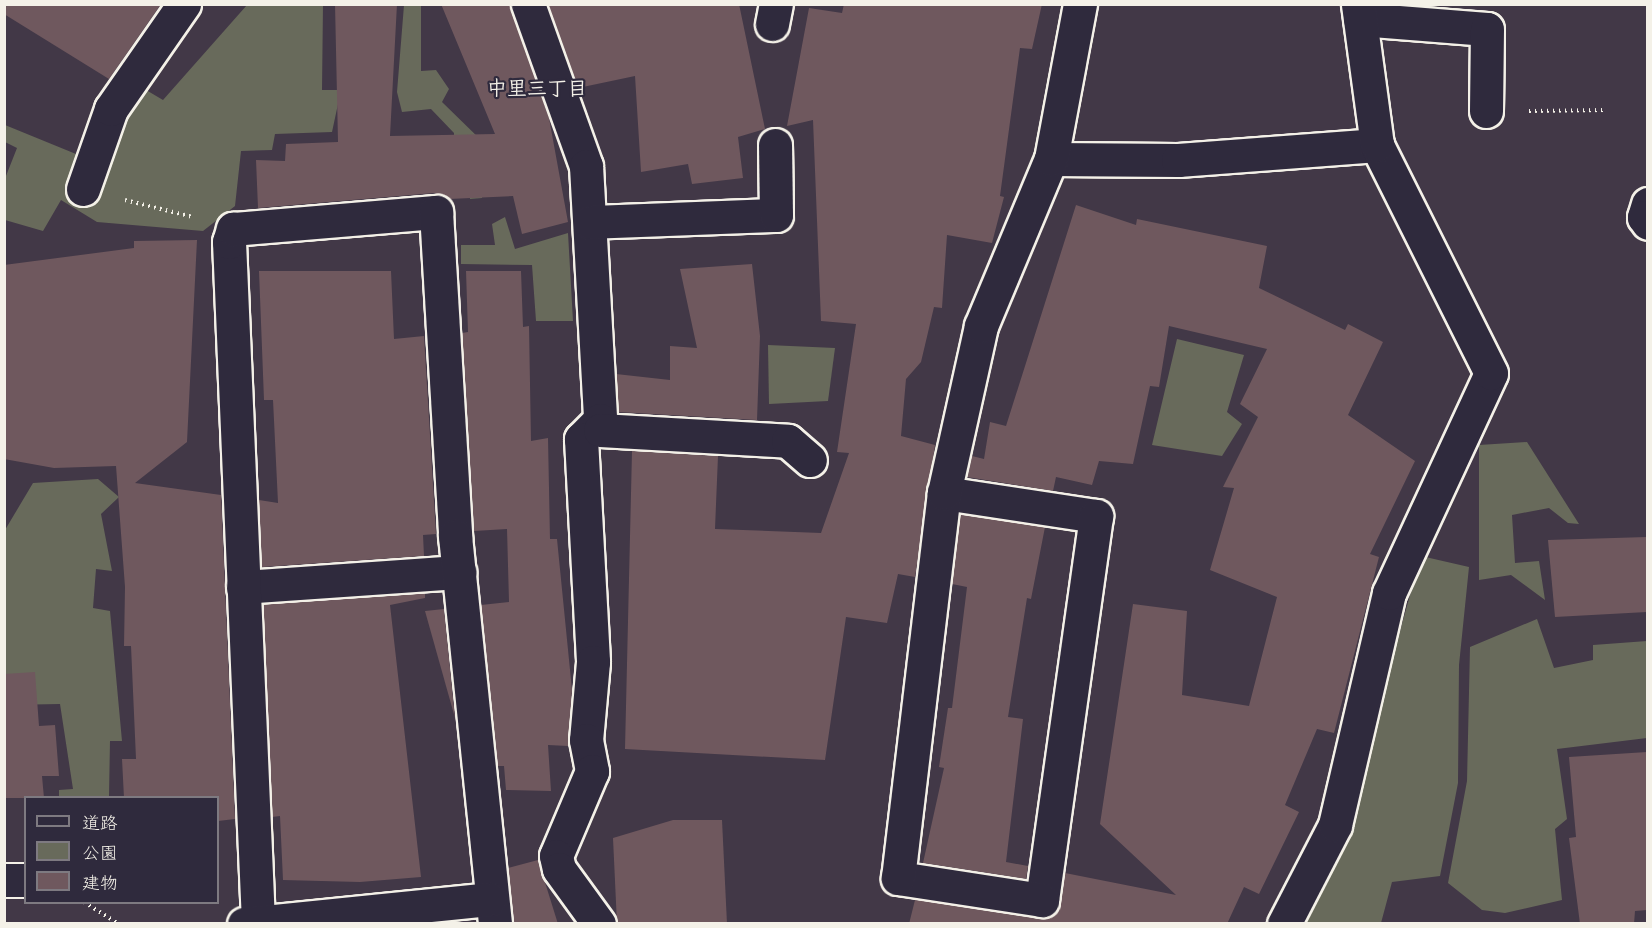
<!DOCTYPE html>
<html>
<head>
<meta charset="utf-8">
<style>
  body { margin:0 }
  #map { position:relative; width:1652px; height:928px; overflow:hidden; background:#423847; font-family:Delius,"Klee One",sans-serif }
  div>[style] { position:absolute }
  .green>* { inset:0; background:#686a5b }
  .building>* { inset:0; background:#6f585e }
  .path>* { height:4px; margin-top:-2px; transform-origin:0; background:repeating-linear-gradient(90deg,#f4f1e8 0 1.5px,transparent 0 6px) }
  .roads { filter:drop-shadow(2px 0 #f4f1e8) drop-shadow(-2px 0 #f4f1e8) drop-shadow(0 2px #f4f1e8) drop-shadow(0 -2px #f4f1e8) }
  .minor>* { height:33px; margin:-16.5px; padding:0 16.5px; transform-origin:16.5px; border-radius:16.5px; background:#2f2a3d }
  span { translate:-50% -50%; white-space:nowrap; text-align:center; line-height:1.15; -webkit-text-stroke:4.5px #2f2a3d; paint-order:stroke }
  .neighbourhood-label { font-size:20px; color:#f4f1e8; font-weight:700 }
  .frame { position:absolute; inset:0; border:6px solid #f4f1e8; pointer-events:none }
  .legend { position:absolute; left:24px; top:796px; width:195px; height:108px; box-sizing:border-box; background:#2f2a3d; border:2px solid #7e7a81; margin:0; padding:8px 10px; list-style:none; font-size:18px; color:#f4f1e8 }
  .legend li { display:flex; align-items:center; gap:12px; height:30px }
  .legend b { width:30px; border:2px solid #7e7a81 }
</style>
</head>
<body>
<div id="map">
  <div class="green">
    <i style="clip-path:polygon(247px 5px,323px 5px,322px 90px,341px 90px,332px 132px,275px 134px,272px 150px,241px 151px,235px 206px,203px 231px,97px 222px,61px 200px,43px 231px,5px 220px,4px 181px,17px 148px,5px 142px,5px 125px,98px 163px,141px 87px,163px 100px)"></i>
    <i style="clip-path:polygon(404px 5px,421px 5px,421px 71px,436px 70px,449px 89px,442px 102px,484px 143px,482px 198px,470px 199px,467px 157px,454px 156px,454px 133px,431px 109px,402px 112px,397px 92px)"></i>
    <i style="clip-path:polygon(505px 217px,515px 249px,568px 233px,573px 321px,536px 321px,532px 265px,461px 264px,461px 245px,495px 245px,492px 224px)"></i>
    <i style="clip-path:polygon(1177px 339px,1244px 355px,1227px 412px,1242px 424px,1222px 456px,1152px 445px)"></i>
    <i style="clip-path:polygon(768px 345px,835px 348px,828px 401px,769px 404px)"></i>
    <i style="clip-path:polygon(1527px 442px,1579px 524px,1568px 523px,1549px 508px,1512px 515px,1515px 563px,1539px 561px,1545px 600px,1511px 575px,1479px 580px,1479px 445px)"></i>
    <i style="clip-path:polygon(98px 479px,119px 497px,101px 514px,112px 571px,96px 569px,93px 608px,110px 611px,122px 741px,110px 741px,109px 797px,59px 797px,59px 790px,73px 789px,60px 704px,5px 705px,5px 530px,33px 483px)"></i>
    <i style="clip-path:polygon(1421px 556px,1469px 567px,1459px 665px,1458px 783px,1440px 876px,1392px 882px,1381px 923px,1294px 924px,1344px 831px)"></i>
    <i style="clip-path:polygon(1537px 619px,1554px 668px,1593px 660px,1593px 645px,1647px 641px,1647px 738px,1557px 749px,1567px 819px,1555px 829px,1562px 900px,1505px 913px,1482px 910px,1448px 883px,1467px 781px,1470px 647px)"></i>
  </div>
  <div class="building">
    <i style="clip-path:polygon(4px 4px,161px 4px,109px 79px,4px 14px)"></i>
    <i style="clip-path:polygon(335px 4px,397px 4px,390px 136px,495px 134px,441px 4px,510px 4px,549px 118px,568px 222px,522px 234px,513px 196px,449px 199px,434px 193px,258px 208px,256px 160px,285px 161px,286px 144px,338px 142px)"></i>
    <i style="clip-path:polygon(548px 4px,739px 4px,765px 129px,738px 137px,743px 178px,692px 184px,688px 164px,641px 172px,635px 76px,578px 88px)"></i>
    <i style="clip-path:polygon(844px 4px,1042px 4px,1032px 49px,1020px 48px,1000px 196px,1004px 197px,992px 243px,947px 235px,942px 308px,934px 307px,921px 362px,906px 379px,901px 436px,935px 445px,915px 577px,898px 574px,887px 623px,846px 617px,825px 760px,625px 749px,632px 451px,718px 456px,715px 529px,821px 533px,849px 453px,837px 452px,856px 324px,821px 321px,813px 120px,787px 126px,809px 8px,842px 13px)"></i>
    <i style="clip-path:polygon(1076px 205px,1136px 225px,1137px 219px,1267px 246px,1259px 288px,1345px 330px,1348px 324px,1383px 342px,1348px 415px,1415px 461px,1370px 554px,1379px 557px,1334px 733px,1317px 729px,1285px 805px,1299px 812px,1259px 894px,1244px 887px,1227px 924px,909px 924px,915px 900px,1048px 918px,1060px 903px,1065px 873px,1176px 895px,1100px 824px,1133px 604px,1187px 611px,1182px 695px,1249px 706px,1277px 597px,1210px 570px,1234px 488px,1223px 487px,1258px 417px,1240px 404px,1267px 349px,1169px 326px,1159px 387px,1150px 386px,1133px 464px,1099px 461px,1092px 485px,1056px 477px,1053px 491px,967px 477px,972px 456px,984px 459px,990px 422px,1006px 426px)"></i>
    <i style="clip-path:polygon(197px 240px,187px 442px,135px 483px,221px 495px,235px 819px,218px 821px,218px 798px,124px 798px,122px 759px,136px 759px,131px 646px,124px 646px,125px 587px,116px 466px,54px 468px,4px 459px,4px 265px,134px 248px,134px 241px)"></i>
    <i style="clip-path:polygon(752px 264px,760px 336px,757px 420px,618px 412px,616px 374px,670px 380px,670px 346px,697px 348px,680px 269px)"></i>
    <i style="clip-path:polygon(259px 271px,391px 271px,394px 339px,424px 336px,436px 534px,423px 535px,424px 556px,262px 567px,259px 500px,278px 503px,273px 400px,264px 400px)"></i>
    <i style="clip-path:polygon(466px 271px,521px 271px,523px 327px,529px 326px,531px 441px,548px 438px,550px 539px,557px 539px,572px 690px,568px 746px,548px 745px,551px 791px,506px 790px,504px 766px,498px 766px,481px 605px,509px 602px,507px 529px,474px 531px,462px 333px,468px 332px)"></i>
    <i style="clip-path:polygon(960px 514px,1045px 527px,1031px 599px,1027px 598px,1008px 717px,1023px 719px,1006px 862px,1028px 866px,1026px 879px,923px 863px,944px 768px,939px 767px,948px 708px,952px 708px,967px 587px,952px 584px)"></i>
    <i style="clip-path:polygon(1647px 537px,1647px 612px,1555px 617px,1548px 540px)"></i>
    <i style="clip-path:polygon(425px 593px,425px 598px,390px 605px,421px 877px,360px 882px,283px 880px,280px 816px,272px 817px,263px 604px)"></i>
    <i style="clip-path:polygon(444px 609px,455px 718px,425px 611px)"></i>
    <i style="clip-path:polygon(35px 672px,39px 726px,55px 725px,59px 776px,42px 776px,44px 798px,4px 798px,4px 674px)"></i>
    <i style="clip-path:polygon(1647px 752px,1647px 910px,1635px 911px,1634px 924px,1580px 924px,1569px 838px,1576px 837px,1569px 757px)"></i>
    <i style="clip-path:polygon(673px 820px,722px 820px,727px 924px,617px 924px,613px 838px)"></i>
    <i style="clip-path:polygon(538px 860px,558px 924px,513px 924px,508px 868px)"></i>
  </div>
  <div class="path">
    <i style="left:1529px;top:111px;width:77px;rotate:-0.7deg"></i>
    <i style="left:125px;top:200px;width:70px;rotate:14deg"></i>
    <i style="left:84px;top:902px;width:41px;rotate:32.2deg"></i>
  </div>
  <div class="roads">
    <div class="minor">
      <i style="left:528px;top:4px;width:172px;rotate:70.3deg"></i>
      <i style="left:586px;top:166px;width:254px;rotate:86.8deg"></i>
      <i style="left:600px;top:420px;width:27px;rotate:135deg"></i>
      <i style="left:581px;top:439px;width:223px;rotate:86.9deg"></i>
      <i style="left:593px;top:662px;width:78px;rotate:95.1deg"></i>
      <i style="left:586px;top:740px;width:32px;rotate:79deg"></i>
      <i style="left:592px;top:771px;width:92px;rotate:113deg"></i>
      <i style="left:556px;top:856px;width:13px;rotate:77deg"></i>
      <i style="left:559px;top:869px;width:68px;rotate:54deg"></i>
      <i style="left:1360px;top:19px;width:127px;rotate:4.5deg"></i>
      <i style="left:1487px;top:29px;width:82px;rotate:90.7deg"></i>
      <i style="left:772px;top:24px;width:20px;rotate:-79deg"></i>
      <i style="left:1051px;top:159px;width:127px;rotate:0.5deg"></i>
      <i style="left:1178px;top:160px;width:200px;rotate:-4.3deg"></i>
      <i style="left:83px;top:189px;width:85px;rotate:-70.7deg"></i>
      <i style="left:111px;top:109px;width:128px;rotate:-55.2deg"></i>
      <i style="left:1648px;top:204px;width:14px;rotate:107deg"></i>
      <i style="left:1644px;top:217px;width:7px;rotate:56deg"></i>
      <i style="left:590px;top:222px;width:186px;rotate:-2.2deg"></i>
      <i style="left:776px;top:215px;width:70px;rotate:-90.8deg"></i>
      <i style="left:600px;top:430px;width:188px;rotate:3.3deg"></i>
      <i style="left:788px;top:441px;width:29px;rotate:41deg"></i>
      <i style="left:944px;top:493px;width:154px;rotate:8.6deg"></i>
      <i style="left:1096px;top:516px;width:388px;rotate:98deg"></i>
      <i style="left:1042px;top:900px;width:146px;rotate:-171.3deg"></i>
      <i style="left:898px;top:878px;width:388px;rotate:-83.2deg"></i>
      <i style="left:944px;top:493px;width:171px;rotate:-77.5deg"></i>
      <i style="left:981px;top:326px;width:181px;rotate:-67.3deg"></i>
      <i style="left:1051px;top:159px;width:158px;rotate:-79.4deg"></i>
      <i style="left:243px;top:587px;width:217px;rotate:-4deg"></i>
      <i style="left:4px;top:880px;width:22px"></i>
      <i style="left:258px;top:922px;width:681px;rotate:-92.44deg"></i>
      <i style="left:229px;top:242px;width:14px;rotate:-73deg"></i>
      <i style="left:233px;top:229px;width:204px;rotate:-4.8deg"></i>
      <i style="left:436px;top:212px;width:325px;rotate:86.6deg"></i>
      <i style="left:455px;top:536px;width:390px;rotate:84.1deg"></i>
      <i style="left:244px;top:924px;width:247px;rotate:-5.8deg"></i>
      <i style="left:1284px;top:924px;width:111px;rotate:-62.7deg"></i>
      <i style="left:1335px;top:825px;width:238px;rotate:-76.9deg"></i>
      <i style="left:1389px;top:593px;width:242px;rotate:-65.1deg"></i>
      <i style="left:1491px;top:373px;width:255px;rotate:-116.6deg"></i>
      <i style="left:1377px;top:145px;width:142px;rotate:-97.7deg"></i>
    </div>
  </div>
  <div class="neighbourhood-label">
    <span style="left:537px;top:87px">中里三丁目</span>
  </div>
  <div class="frame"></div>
  <ul class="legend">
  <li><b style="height:8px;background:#2f2a3d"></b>道路</li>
  <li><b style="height:16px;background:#686a5b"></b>公園</li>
  <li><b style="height:16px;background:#6f585e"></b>建物</li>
  </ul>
</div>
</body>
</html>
